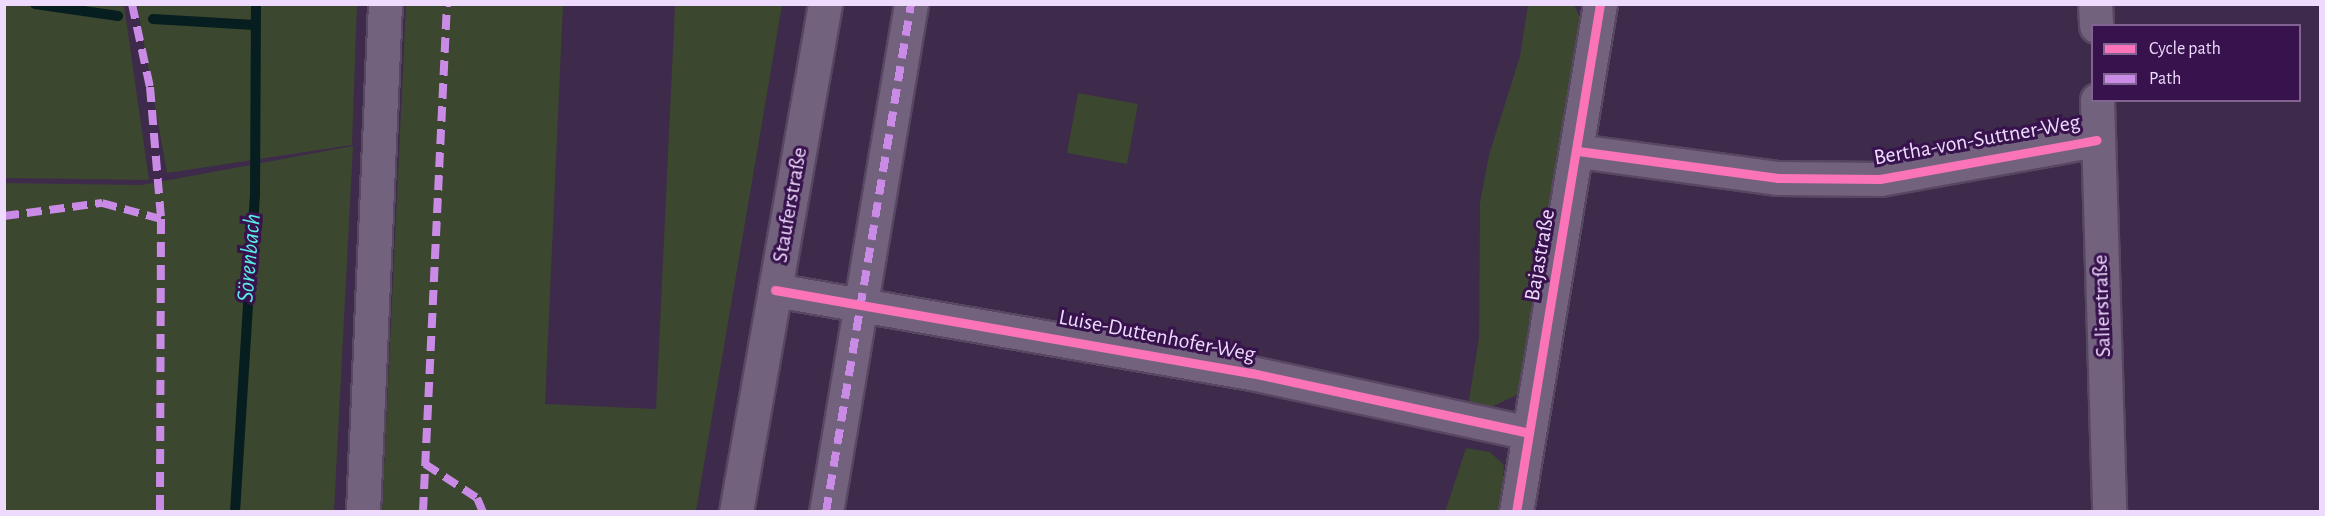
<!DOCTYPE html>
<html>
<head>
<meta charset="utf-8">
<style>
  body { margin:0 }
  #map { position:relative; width:2325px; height:516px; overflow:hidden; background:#3e2a4a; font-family:"Alegreya Sans",sans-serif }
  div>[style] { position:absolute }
  .green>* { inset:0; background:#3b472f }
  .stream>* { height:10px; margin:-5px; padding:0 5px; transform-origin:5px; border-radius:5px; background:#061e1f }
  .roads { filter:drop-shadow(2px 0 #584763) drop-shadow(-2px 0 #584763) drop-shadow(0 2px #584763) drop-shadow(0 -2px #584763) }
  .street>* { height:33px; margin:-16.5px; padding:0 16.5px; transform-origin:16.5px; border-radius:16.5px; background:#72627d }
  .secondary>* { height:33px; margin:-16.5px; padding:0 16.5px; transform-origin:16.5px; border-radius:16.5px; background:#72627d }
  .quiet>* { height:8px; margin-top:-4px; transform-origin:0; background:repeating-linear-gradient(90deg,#ca8be6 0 15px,transparent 0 23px) }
  .cycleway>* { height:9px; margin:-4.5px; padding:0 4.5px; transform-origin:4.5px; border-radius:4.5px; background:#fb73b8 }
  span { translate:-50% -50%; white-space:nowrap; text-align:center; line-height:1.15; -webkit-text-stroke:6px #37124c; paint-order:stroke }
  .street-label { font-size:22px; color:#eedafd }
  .water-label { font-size:24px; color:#5aeee7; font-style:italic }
  .frame { position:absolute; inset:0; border:6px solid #eedafd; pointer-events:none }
  .legend { position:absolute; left:2091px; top:24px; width:210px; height:78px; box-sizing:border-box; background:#37124c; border:2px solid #806293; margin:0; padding:8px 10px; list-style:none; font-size:18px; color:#eedafd }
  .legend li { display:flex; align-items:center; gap:12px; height:30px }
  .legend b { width:30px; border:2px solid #806293 }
</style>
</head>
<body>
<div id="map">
  <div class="green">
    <i style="clip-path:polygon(5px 4px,124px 5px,149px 180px,5px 178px)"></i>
    <i style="clip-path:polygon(137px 5px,357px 5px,352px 145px,167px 173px)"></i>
    <i style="clip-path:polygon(406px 5px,563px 5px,545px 404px,656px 409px,675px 5px,782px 5px,696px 511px,382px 511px)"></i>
    <i style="clip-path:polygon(1528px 5px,1574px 5px,1582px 22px,1519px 394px,1487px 409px,1468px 406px,1479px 338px,1480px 203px,1489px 155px,1520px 56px)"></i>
    <i style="clip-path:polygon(1078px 93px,1138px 104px,1127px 164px,1067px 153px)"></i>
    <i style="clip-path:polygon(353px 146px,334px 511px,5px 511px,5px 183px,142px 185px)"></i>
    <i style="clip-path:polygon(1466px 448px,1490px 452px,1504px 465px,1500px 511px,1445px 512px)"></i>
  </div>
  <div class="stream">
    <i style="left:35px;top:4px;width:84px;rotate:8.2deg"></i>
    <i style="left:153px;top:19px;width:102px;rotate:3.4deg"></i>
    <i style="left:235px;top:512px;width:318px;rotate:-86.4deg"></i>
    <i style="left:255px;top:195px;width:191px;rotate:-89.7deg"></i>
  </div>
  <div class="roads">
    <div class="street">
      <i style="left:2095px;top:4px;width:22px;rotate:87deg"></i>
      <i style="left:2097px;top:100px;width:412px;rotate:88.3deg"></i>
      <i style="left:1578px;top:151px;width:202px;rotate:7.7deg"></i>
      <i style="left:1778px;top:178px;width:102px;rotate:0.6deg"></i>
      <i style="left:1880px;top:179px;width:220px;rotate:-10.2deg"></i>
      <i style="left:775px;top:290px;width:484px;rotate:9.9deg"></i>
      <i style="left:1252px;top:373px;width:283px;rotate:12.2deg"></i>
      <i style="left:736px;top:512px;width:516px;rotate:-80.06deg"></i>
      <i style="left:826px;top:512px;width:515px;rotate:-80.5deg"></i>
      <i style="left:1516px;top:512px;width:515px;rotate:-80.61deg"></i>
    </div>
    <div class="secondary">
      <i style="left:363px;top:512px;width:508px;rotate:-87.52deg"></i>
    </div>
  </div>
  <div class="quiet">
    <i style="left:132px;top:4px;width:85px;rotate:77.8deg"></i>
    <i style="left:150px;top:87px;width:132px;rotate:85.2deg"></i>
    <i style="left:161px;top:219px;width:293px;rotate:90.2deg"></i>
    <i style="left:4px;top:216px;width:99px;rotate:-7.6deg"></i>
    <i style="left:102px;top:203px;width:61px;rotate:15.2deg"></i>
    <i style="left:425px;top:464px;width:62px;rotate:33.2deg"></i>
    <i style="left:477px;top:498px;width:15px;rotate:67deg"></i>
    <i style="left:423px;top:512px;width:509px;rotate:-87.3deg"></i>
    <i style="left:826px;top:512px;width:515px;rotate:-80.5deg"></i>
  </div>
  <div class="cycleway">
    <i style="left:1578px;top:151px;width:202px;rotate:7.7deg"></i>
    <i style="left:1778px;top:178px;width:102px;rotate:0.6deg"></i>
    <i style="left:1880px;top:179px;width:220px;rotate:-10.2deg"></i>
    <i style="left:775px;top:290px;width:484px;rotate:9.9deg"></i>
    <i style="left:1252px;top:373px;width:283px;rotate:12.2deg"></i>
    <i style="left:1516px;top:512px;width:515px;rotate:-80.61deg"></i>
  </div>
  <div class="street-label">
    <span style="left:1977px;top:140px;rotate:-10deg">Bertha-von-Suttner-Weg</span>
    <span style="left:790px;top:205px;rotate:-80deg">Stauferstraße</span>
    <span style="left:1540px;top:255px;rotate:-80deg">Bajastraße</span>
    <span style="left:2102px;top:306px;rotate:-92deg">Salierstraße</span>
    <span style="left:1157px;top:336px;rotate:11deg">Luise-Duttenhofer-Weg</span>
  </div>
  <div class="water-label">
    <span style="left:250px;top:258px;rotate:-85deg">Sörenbach</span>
  </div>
  <div class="frame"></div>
  <ul class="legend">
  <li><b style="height:8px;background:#fb73b8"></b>Cycle path</li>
  <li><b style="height:8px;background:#ca8be6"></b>Path</li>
  </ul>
</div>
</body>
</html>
